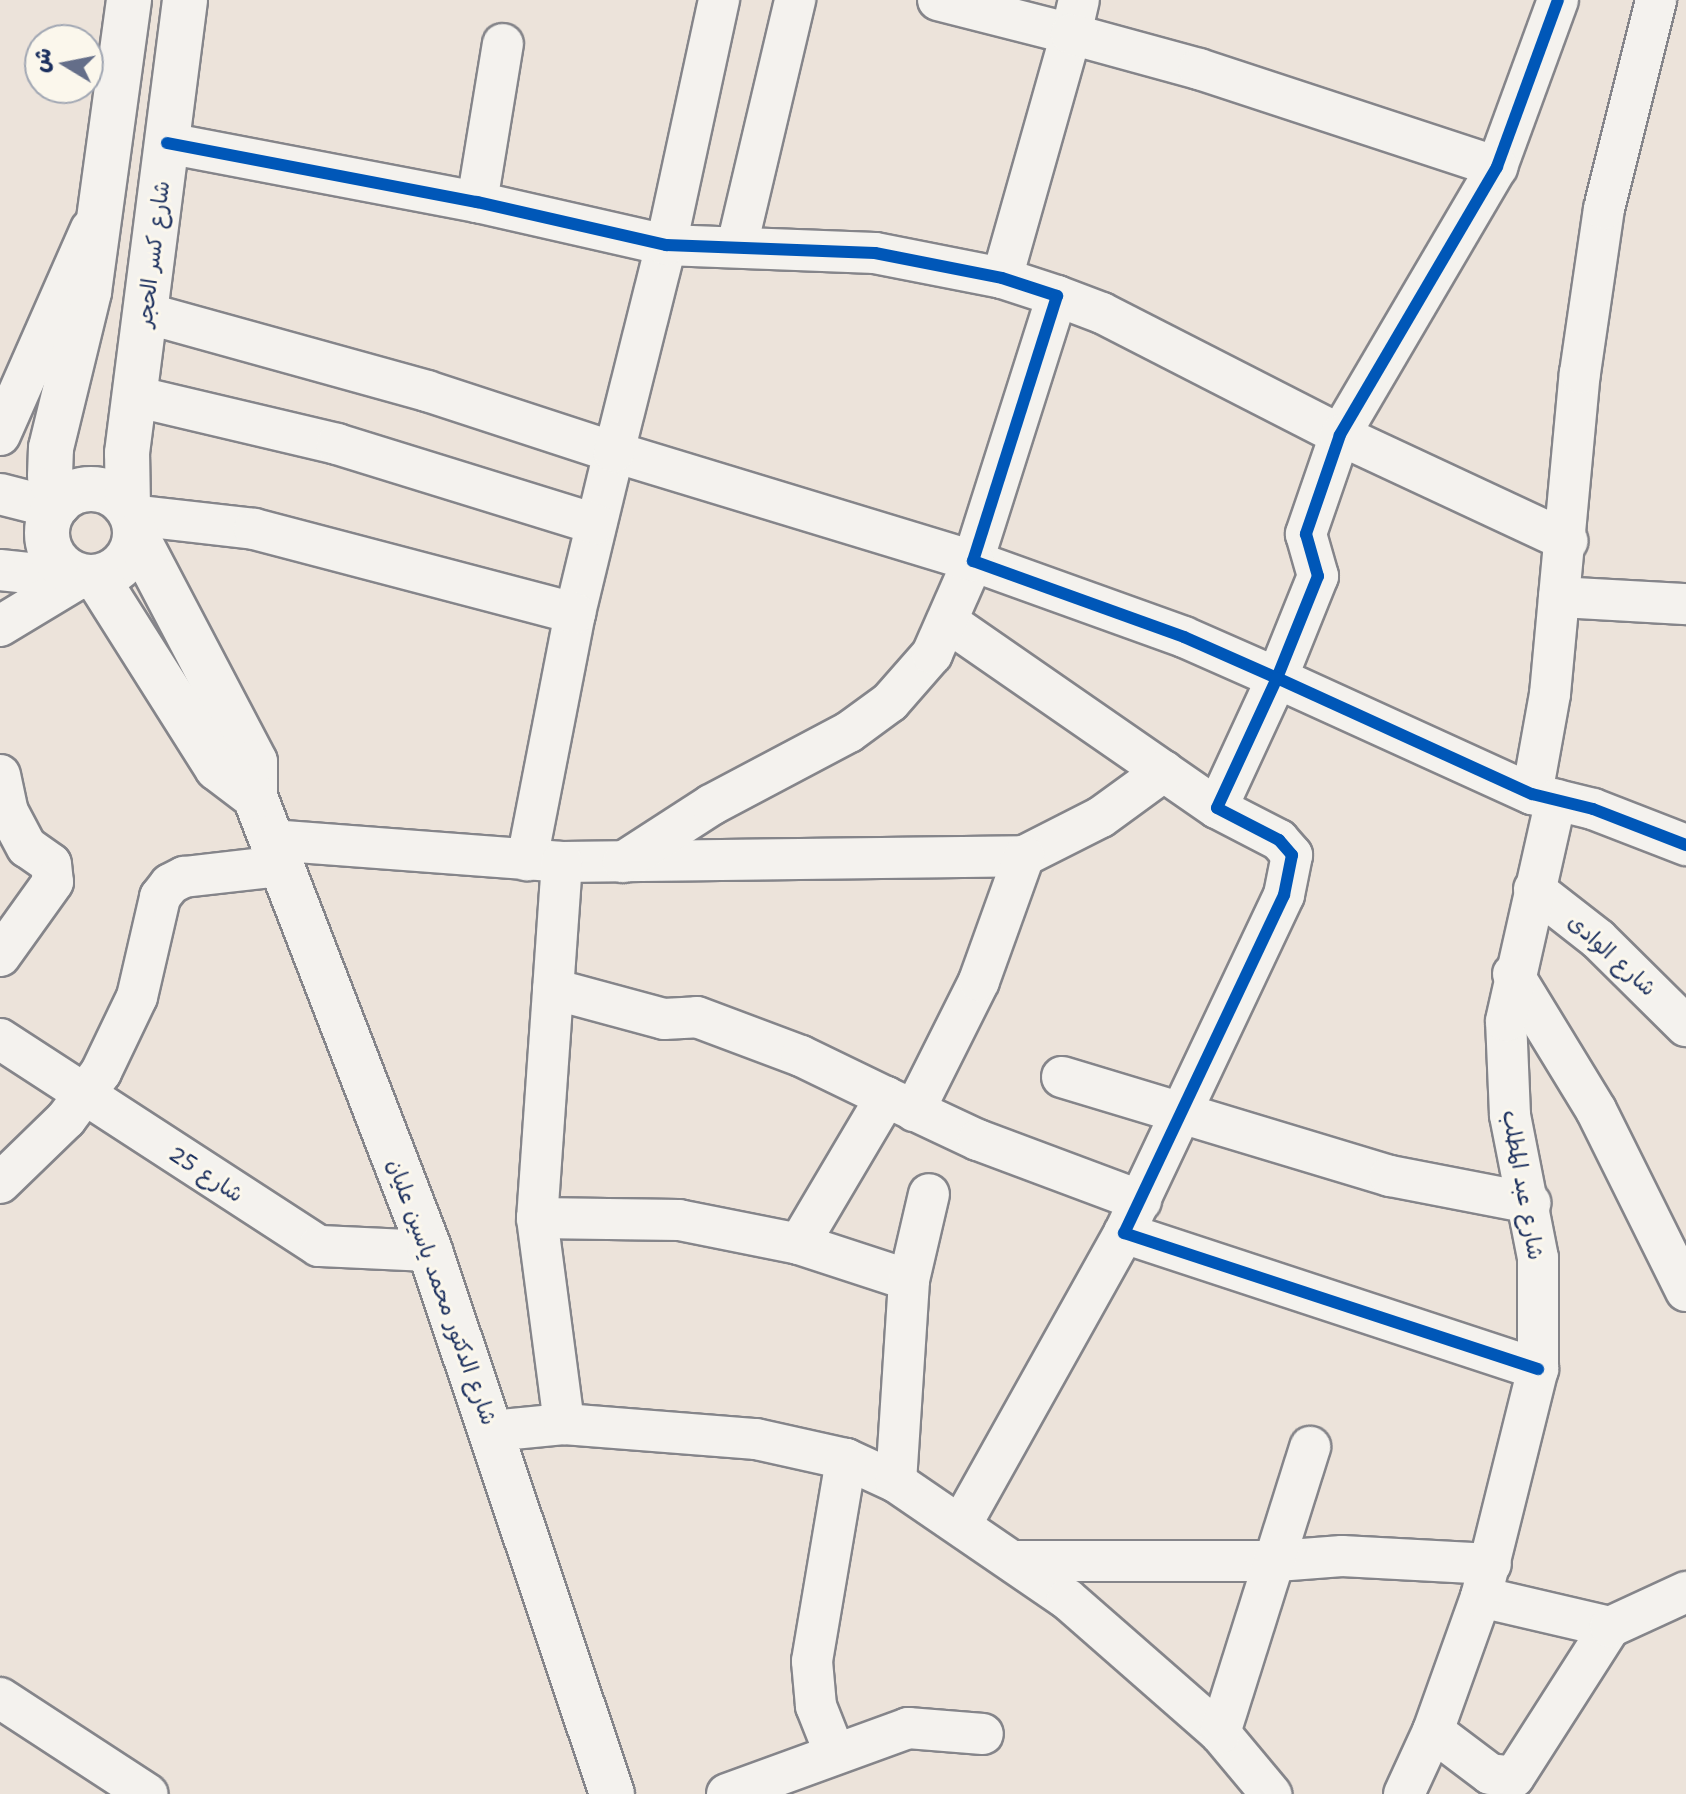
<!DOCTYPE html>
<html>
<head>
<meta charset="utf-8">
<style>
  body { margin:0 }
  #map { position:relative; width:1686px; height:1794px; overflow:hidden; background:#ece3da; font-family:"Shantell Sans","Playpen Sans Arabic",sans-serif }
  div>[style] { position:absolute }
  .roads { filter:drop-shadow(2px 0 #85858a) drop-shadow(-2px 0 #85858a) drop-shadow(0 2px #85858a) drop-shadow(0 -2px #85858a) }
  .street>* { height:40px; margin:-20px; padding:0 20px; transform-origin:20px; border-radius:20px; background:#f4f2ee }
  .secondary>* { height:44px; margin:-22px; padding:0 22px; transform-origin:22px; border-radius:22px; background:#f4f2ee }
  .secondary>.ring { margin:-22px; padding:0; box-sizing:content-box; background:none; border:44px solid #f4f2ee; border-radius:50% }
  .cycleway>* { height:12px; margin:-6px; padding:0 6px; transform-origin:6px; border-radius:6px; background:#0057b8 }
  span { translate:-50% -50%; white-space:nowrap; text-align:center; line-height:1.15; -webkit-text-stroke:6px #fbf7ec; paint-order:stroke }
  .street-label { font-size:22px; color:#1b2f5e }
  .north { position:absolute; left:24px; top:24px; width:80px; height:80px; box-sizing:border-box; background:#fbf7ec; border:2px solid #a1a7b3; border-radius:50%; rotate:280deg; font-size:22px; font-weight:700; line-height:32px; text-align:center; color:#1b2f5e }
  .north::after { content:''; display:block; margin:auto; width:28px; height:36px; background:#646e89; clip-path:polygon(50% 0,100% 100%,50% 72%,0 100%) }
</style>
</head>
<body>
<div id="map">
  <div class="roads">
    <div class="street">
      <i style="left:938px;top:0;width:137px;rotate:14.3deg"></i>
      <i style="left:1071px;top:34px;width:35px;rotate:-77deg"></i>
      <i style="left:1558px;top:0;width:178px;rotate:110.1deg"></i>
      <i style="left:1497px;top:167px;width:311px;rotate:120.4deg"></i>
      <i style="left:1340px;top:435px;width:105px;rotate:109deg"></i>
      <i style="left:1306px;top:534px;width:44px;rotate:74.1deg"></i>
      <i style="left:1318px;top:576px;width:110px;rotate:111.9deg"></i>
      <i style="left:1277px;top:678px;width:280px;rotate:24.5deg"></i>
      <i style="left:1532px;top:794px;width:63px;rotate:13.8deg"></i>
      <i style="left:1593px;top:809px;width:100px;rotate:21.2deg"></i>
      <i style="left:167px;top:143px;width:316px;rotate:10.8deg"></i>
      <i style="left:477px;top:202px;width:194px;rotate:12.8deg"></i>
      <i style="left:666px;top:245px;width:209px;rotate:2.2deg"></i>
      <i style="left:875px;top:253px;width:129px;rotate:11.1deg"></i>
      <i style="left:1002px;top:278px;width:58px;rotate:18.1deg"></i>
      <i style="left:1057px;top:296px;width:278px;rotate:107.6deg"></i>
      <i style="left:973px;top:561px;width:224px;rotate:19.8deg"></i>
      <i style="left:1184px;top:637px;width:102px;rotate:23.8deg"></i>
      <i style="left:1277px;top:678px;width:143px;rotate:114.8deg"></i>
      <i style="left:1217px;top:808px;width:70px;rotate:27.3deg"></i>
      <i style="left:1279px;top:840px;width:20px;rotate:49deg"></i>
      <i style="left:1292px;top:855px;width:41px;rotate:101.3deg"></i>
      <i style="left:1284px;top:895px;width:374px;rotate:115.3deg"></i>
      <i style="left:1124px;top:1233px;width:436px;rotate:18.2deg"></i>
      <i style="left:477px;top:202px;width:160px;rotate:-80.7deg"></i>
      <i style="left:737px;top:246px;width:253px;rotate:-76.7deg"></i>
      <i style="left:1002px;top:278px;width:254px;rotate:-74.2deg"></i>
      <i style="left:1071px;top:34px;width:133px;rotate:15.3deg"></i>
      <i style="left:1199px;top:69px;width:314px;rotate:18.2deg"></i>
      <i style="left:1057px;top:296px;width:48px;rotate:20.7deg"></i>
      <i style="left:1102px;top:313px;width:267px;rotate:27.1deg"></i>
      <i style="left:1340px;top:435px;width:251px;rotate:25deg"></i>
      <i style="left:146px;top:313px;width:292px;rotate:15.5deg"></i>
      <i style="left:427px;top:391px;width:197px;rotate:18.1deg"></i>
      <i style="left:614px;top:452px;width:166px;rotate:103.6deg"></i>
      <i style="left:575px;top:613px;width:252px;rotate:101deg"></i>
      <i style="left:134px;top:396px;width:209px;rotate:13.3deg"></i>
      <i style="left:337px;top:444px;width:270px;rotate:17.2deg"></i>
      <i style="left:0;top:435px;width:225px;rotate:-66.2deg"></i>
      <i style="left:0;top:494px;width:57px;rotate:14.3deg"></i>
      <i style="left:132px;top:515px;width:123px;rotate:6.5deg"></i>
      <i style="left:254px;top:529px;width:332px;rotate:14.7deg"></i>
      <i style="left:0;top:570px;width:31px;rotate:6deg"></i>
      <i style="left:31px;top:573px;width:32px;rotate:-13deg"></i>
      <i style="left:1559px;top:597px;width:127px;rotate:3.2deg"></i>
      <i style="left:948px;top:622px;width:327px;rotate:34.7deg"></i>
      <i style="left:0;top:626px;width:95px;rotate:-31.2deg"></i>
      <i style="left:0;top:775px;width:38px;rotate:78deg"></i>
      <i style="left:8px;top:812px;width:40px;rotate:62deg"></i>
      <i style="left:27px;top:847px;width:29px;rotate:35deg"></i>
      <i style="left:51px;top:864px;width:18px;rotate:84deg"></i>
      <i style="left:53px;top:882px;width:91px;rotate:125.6deg"></i>
      <i style="left:1532px;top:794px;width:102px;rotate:-79.8deg"></i>
      <i style="left:1550px;top:694px;width:322px;rotate:-84.7deg"></i>
      <i style="left:1580px;top:373px;width:166px;rotate:-81.7deg"></i>
      <i style="left:1604px;top:209px;width:215px;rotate:-76deg"></i>
      <i style="left:271px;top:840px;width:292px;rotate:4.3deg"></i>
      <i style="left:562px;top:862px;width:462px;rotate:-0.7deg"></i>
      <i style="left:1024px;top:856px;width:86px;rotate:-26.9deg"></i>
      <i style="left:1101px;top:817px;width:78px;rotate:-36.1deg"></i>
      <i style="left:562px;top:862px;width:357px;rotate:94deg"></i>
      <i style="left:537px;top:1218px;width:142px;rotate:0.8deg"></i>
      <i style="left:679px;top:1220px;width:122px;rotate:11.3deg"></i>
      <i style="left:623px;top:862px;width:105px;rotate:-32.9deg"></i>
      <i style="left:711px;top:805px;width:156px;rotate:-27.9deg"></i>
      <i style="left:849px;top:732px;width:51px;rotate:-36.2deg"></i>
      <i style="left:890px;top:702px;width:64px;rotate:-48.8deg"></i>
      <i style="left:932px;top:654px;width:102px;rotate:-66.2deg"></i>
      <i style="left:973px;top:561px;width:375px;rotate:-163.1deg"></i>
      <i style="left:614px;top:452px;width:213px;rotate:-75.9deg"></i>
      <i style="left:666px;top:245px;width:251px;rotate:-77.8deg"></i>
      <i style="left:1534px;top:889px;width:81px;rotate:38deg"></i>
      <i style="left:1598px;top:939px;width:124px;rotate:44.7deg"></i>
      <i style="left:1513px;top:974px;width:159px;rotate:58.6deg"></i>
      <i style="left:1596px;top:1110px;width:202px;rotate:63.6deg"></i>
      <i style="left:553px;top:989px;width:115px;rotate:15.1deg"></i>
      <i style="left:664px;top:1019px;width:33px;rotate:-3deg"></i>
      <i style="left:697px;top:1017px;width:111px;rotate:20.6deg"></i>
      <i style="left:801px;top:1056px;width:94px;rotate:25.8deg"></i>
      <i style="left:0;top:1039px;width:380px;rotate:33deg"></i>
      <i style="left:319px;top:1246px;width:111px;rotate:2.6deg"></i>
      <i style="left:1062px;top:1077px;width:343px;rotate:16.8deg"></i>
      <i style="left:1390px;top:1176px;width:143px;rotate:10.9deg"></i>
      <i style="left:914px;top:1111px;width:145px;rotate:-63.4deg"></i>
      <i style="left:979px;top:981px;width:133px;rotate:-70.2deg"></i>
      <i style="left:0;top:1183px;width:92px;rotate:-44.1deg"></i>
      <i style="left:66px;top:1119px;width:59px;rotate:-53.3deg"></i>
      <i style="left:101px;top:1072px;width:83px;rotate:-64.4deg"></i>
      <i style="left:137px;top:997px;width:103px;rotate:-77deg"></i>
      <i style="left:160px;top:897px;width:16px;rotate:-52deg"></i>
      <i style="left:170px;top:884px;width:16px;rotate:-27deg"></i>
      <i style="left:184px;top:877px;width:98px;rotate:-6.5deg"></i>
      <i style="left:537px;top:1218px;width:208px;rotate:82.5deg"></i>
      <i style="left:909px;top:1280px;width:116px;rotate:-161.9deg"></i>
      <i style="left:799px;top:1244px;width:171px;rotate:-59.4deg"></i>
      <i style="left:886px;top:1097px;width:102px;rotate:25.1deg"></i>
      <i style="left:978px;top:1140px;width:174px;rotate:20.5deg"></i>
      <i style="left:492px;top:1431px;width:72px;rotate:-5.6deg"></i>
      <i style="left:564px;top:1424px;width:193px;rotate:4.5deg"></i>
      <i style="left:756px;top:1439px;width:92px;rotate:12.5deg"></i>
      <i style="left:846px;top:1459px;width:55px;rotate:24.7deg"></i>
      <i style="left:896px;top:1482px;width:207px;rotate:34.4deg"></i>
      <i style="left:1067px;top:1599px;width:203px;rotate:41.2deg"></i>
      <i style="left:1220px;top:1733px;width:80px;rotate:50.1deg"></i>
      <i style="left:896px;top:1482px;width:202px;rotate:-86.3deg"></i>
      <i style="left:909px;top:1280px;width:88px;rotate:-76.9deg"></i>
      <i style="left:962px;top:1523px;width:332px;rotate:-60.8deg"></i>
      <i style="left:1016px;top:1561px;width:261px"></i>
      <i style="left:1277px;top:1561px;width:65px;rotate:-4.4deg"></i>
      <i style="left:1342px;top:1556px;width:149px;rotate:3.1deg"></i>
      <i style="left:1481px;top:1597px;width:132px;rotate:13.1deg"></i>
      <i style="left:0;top:1698px;width:176px;rotate:33.1deg"></i>
      <i style="left:1433px;top:1731px;width:71px;rotate:37deg"></i>
      <i style="left:1490px;top:1774px;width:24px;rotate:7deg"></i>
      <i style="left:1514px;top:1777px;width:178px;rotate:-57.4deg"></i>
      <i style="left:1610px;top:1627px;width:84px;rotate:-24.7deg"></i>
      <i style="left:1220px;top:1733px;width:300px;rotate:-72.5deg"></i>
      <i style="left:835px;top:1754px;width:52px;rotate:-111.6deg"></i>
      <i style="left:816px;top:1706px;width:45px;rotate:-95.1deg"></i>
      <i style="left:812px;top:1661px;width:205px;rotate:-80.4deg"></i>
      <i style="left:727px;top:1794px;width:193px;rotate:-20deg"></i>
      <i style="left:908px;top:1728px;width:75px;rotate:4.6deg"></i>
      <i style="left:1404px;top:1794px;width:69px;rotate:-65.3deg"></i>
      <i style="left:1433px;top:1731px;width:142px;rotate:-70.3deg"></i>
      <i style="left:1481px;top:1597px;width:235px;rotate:-76deg"></i>
      <i style="left:1538px;top:1369px;width:111px;rotate:-90deg"></i>
      <i style="left:1538px;top:1258px;width:146px;rotate:-101.1deg"></i>
      <i style="left:1510px;top:1115px;width:94px;rotate:-92.4deg"></i>
      <i style="left:1506px;top:1021px;width:227px;rotate:-77.3deg"></i>
    </div>
    <div class="secondary">
      <i class="ring" style="left:47px;top:489px;width:44px;height:44px"></i>
      <i style="left:59px;top:503px;width:28px;rotate:-108deg"></i>
      <i style="left:50px;top:476px;width:28px;rotate:-88deg"></i>
      <i style="left:51px;top:448px;width:161px;rotate:-76.3deg"></i>
      <i style="left:89px;top:292px;width:295px;rotate:-82.2deg"></i>
      <i style="left:128px;top:508px;width:55px;rotate:-91deg"></i>
      <i style="left:127px;top:453px;width:457px;rotate:-82.7deg"></i>
      <i style="left:136px;top:535px;width:256px;rotate:62.3deg"></i>
      <i style="left:255px;top:762px;width:35px;rotate:90deg"></i>
      <i style="left:255px;top:797px;width:487px;rotate:68.9deg"></i>
      <i style="left:430px;top:1251px;width:573px;rotate:71.47deg"></i>
      <i style="left:97px;top:578px;width:225px;rotate:57.7deg"></i>
      <i style="left:217px;top:768px;width:48px;rotate:37.3deg"></i>
    </div>
  </div>
  <div class="cycleway">
    <i style="left:1558px;top:0;width:178px;rotate:110.1deg"></i>
    <i style="left:1497px;top:167px;width:311px;rotate:120.4deg"></i>
    <i style="left:1340px;top:435px;width:105px;rotate:109deg"></i>
    <i style="left:1306px;top:534px;width:44px;rotate:74.1deg"></i>
    <i style="left:1318px;top:576px;width:110px;rotate:111.9deg"></i>
    <i style="left:1277px;top:678px;width:280px;rotate:24.5deg"></i>
    <i style="left:1532px;top:794px;width:63px;rotate:13.8deg"></i>
    <i style="left:1593px;top:809px;width:100px;rotate:21.2deg"></i>
    <i style="left:167px;top:143px;width:316px;rotate:10.8deg"></i>
    <i style="left:477px;top:202px;width:194px;rotate:12.8deg"></i>
    <i style="left:666px;top:245px;width:209px;rotate:2.2deg"></i>
    <i style="left:875px;top:253px;width:129px;rotate:11.1deg"></i>
    <i style="left:1002px;top:278px;width:58px;rotate:18.1deg"></i>
    <i style="left:1057px;top:296px;width:278px;rotate:107.6deg"></i>
    <i style="left:973px;top:561px;width:224px;rotate:19.8deg"></i>
    <i style="left:1184px;top:637px;width:102px;rotate:23.8deg"></i>
    <i style="left:1277px;top:678px;width:143px;rotate:114.8deg"></i>
    <i style="left:1217px;top:808px;width:70px;rotate:27.3deg"></i>
    <i style="left:1279px;top:840px;width:20px;rotate:49deg"></i>
    <i style="left:1292px;top:855px;width:41px;rotate:101.3deg"></i>
    <i style="left:1284px;top:895px;width:374px;rotate:115.3deg"></i>
    <i style="left:1124px;top:1233px;width:436px;rotate:18.2deg"></i>
  </div>
  <div class="street-label">
    <span style="left:153px;top:254px;rotate:-83deg">شارع كسر الحجر</span>
    <span style="left:1612px;top:955px;rotate:42deg">شارع الوادى</span>
    <span style="left:206px;top:1174px;rotate:33deg">شارع 25</span>
    <span style="left:1523px;top:1185px;rotate:80deg">شارع عبد المطلب</span>
    <span style="left:442px;top:1292px;rotate:70deg">شارع الدكتور محمد ياسين عليان</span>
  </div>
  <div class="north">ش</div>
</div>
</body>
</html>
